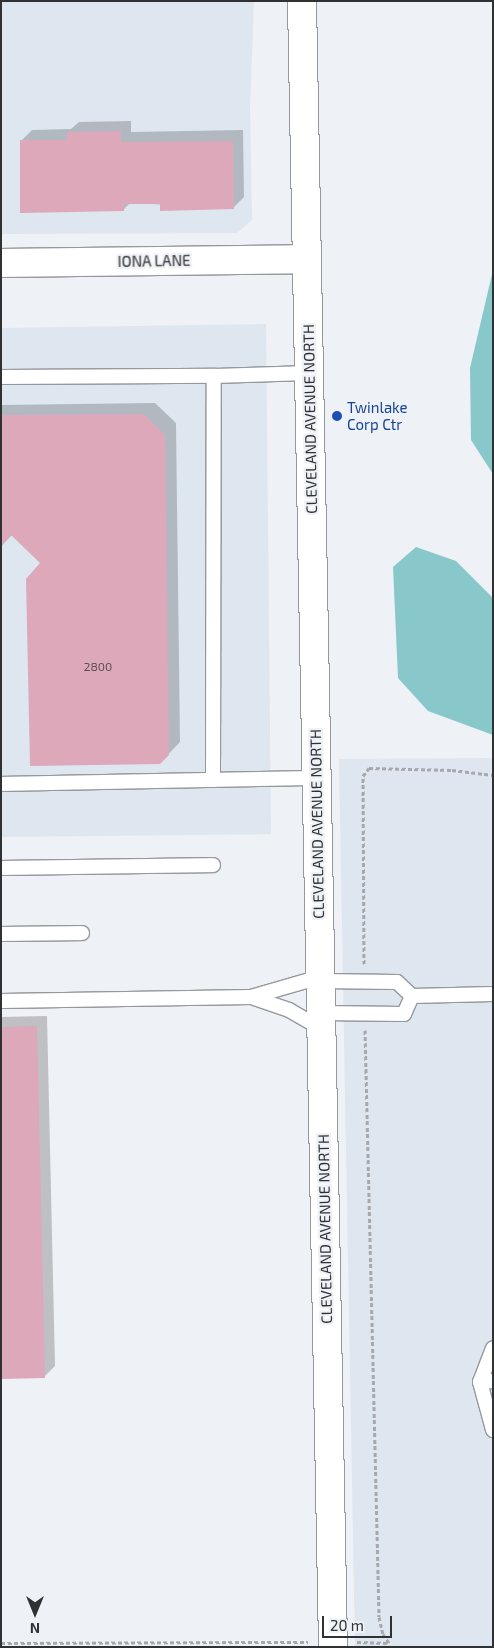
<!DOCTYPE html>
<html>
<head>
<meta charset="utf-8">
<style>
  body { margin:0 }
  #map { position:relative; width:494px; height:1648px; overflow:hidden; background:#eef1f5; font-family:"Exo 2",sans-serif }
  div>[style] { position:absolute }
  .built>* { inset:0; background:#dee6f0 }
  .water>* { inset:0; background:#88c8ca }
  .shadow>* { inset:0; background:#0003 }
  .building>* { inset:0; background:#dca8ba }
  .path>* { height:3px; margin-top:-1.5px; transform-origin:0; background:repeating-linear-gradient(90deg,#a6a8ab 0 4px,transparent 0 6.5px) }
  .roads { filter:drop-shadow(1px 0 #95989c) drop-shadow(-1px 0 #95989c) drop-shadow(0 1px #95989c) drop-shadow(0 -1px #95989c) }
  .lane>* { height:14px; margin:-7px; padding:0 7px; transform-origin:7px; border-radius:7px; background:#fff }
  .street>* { height:28px; margin:-14px; padding:0 14px; transform-origin:14px; border-radius:14px; background:#fff }
  .secondary>* { height:28px; margin:-14px; padding:0 14px; transform-origin:14px; border-radius:14px; background:#fff }
  .dots>* { width:14px; height:14px; translate:-50% -50%; box-sizing:border-box; border:2px solid #eef1f5; border-radius:50% }
  span { translate:-50% -50%; white-space:nowrap; text-align:center; line-height:1.15; -webkit-text-stroke:4.5px #eef1f5; paint-order:stroke }
  .number-label { font-size:12px; color:#5a4f54 }
  .number-label span { -webkit-text-stroke-width:0 }
  .street-label { font-size:15px; color:#2f3132 }
  .transit-label { font-size:15px; color:#164399 }
  .left { translate:0 -50%; text-align:left }
  .frame { position:absolute; inset:0; border:2px solid #2f3132; pointer-events:none }
  .north { position:absolute; left:10px; top:1588px; width:50px; height:50px; -webkit-text-stroke:4px #eef1f5; paint-order:stroke; rotate:180deg; font-size:14px; font-weight:700; line-height:20px; text-align:center; color:#2f3132 }
  .north::after { content:''; display:block; margin:auto; width:18px; height:22px; background:#2f3132; clip-path:polygon(50% 0,100% 100%,50% 72%,0 100%) }
  .scale { position:absolute; left:322px; top:1616px; width:70px; height:22px; box-sizing:border-box; border:2px solid #2f3132; border-top:0; padding-left:6px; font-size:15px; line-height:18px; white-space:nowrap; color:#2f3132; -webkit-text-stroke:4px #eef1f5; paint-order:stroke }
</style>
</head>
<body>
<div id="map">
  <div class="built">
    <i style="clip-path:polygon(1px 1px,254px 1px,250px 107px,252px 220px,237px 233px,1px 234px)"></i>
    <i style="clip-path:polygon(266px 324px,271px 834px,1px 837px,1px 328px)"></i>
    <i style="clip-path:polygon(493px 758px,493px 1647px,355px 1647px,339px 759px)"></i>
  </div>
  <div class="water">
    <i style="clip-path:polygon(493px 270px,493px 474px,471px 440px,470px 368px)"></i>
    <i style="clip-path:polygon(416px 547px,456px 561px,493px 598px,493px 735px,428px 711px,398px 678px,393px 567px)"></i>
  </div>
  <div class="shadow">
    <i style="clip-path:polygon(131px 121px,131px 132px,243px 130px,244px 197px,233px 208px,130px 203px,123px 210px,21px 141px,32px 130px,71px 129px,79px 122px)"></i>
    <i style="clip-path:polygon(155px 403px,176px 423px,180px 742px,160px 763px,42px 563px,16px 531px,1px 546px,1px 405px)"></i>
    <i style="clip-path:polygon(47px 1016px,55px 1366px,44px 1377px,1px 1378px,1px 1017px)"></i>
  </div>
  <div class="building">
    <i style="clip-path:polygon(121px 131px,121px 142px,233px 141px,234px 209px,160px 211px,160px 204px,124px 204px,124px 211px,20px 213px,20px 140px,67px 140px,67px 132px)"></i>
    <i style="clip-path:polygon(144px 414px,165px 435px,169px 755px,160px 764px,30px 766px,26px 579px,40px 563px,11px 535px,1px 547px,1px 415px)"></i>
    <i style="clip-path:polygon(37px 1026px,45px 1378px,1px 1379px,1px 1027px)"></i>
  </div>
  <div class="path">
    <i style="left:364px;top:964px;width:188px;rotate:-90.3deg"></i>
    <i style="left:363px;top:776px;width:10px;rotate:-53deg"></i>
    <i style="left:369px;top:768px;width:83px;rotate:1.4deg"></i>
    <i style="left:452px;top:770px;width:41px;rotate:7deg"></i>
    <i style="left:365px;top:1030px;width:587px;rotate:88.63deg"></i>
    <i style="left:379px;top:1617px;width:17px;rotate:77deg"></i>
    <i style="left:383px;top:1634px;width:11px;rotate:56deg"></i>
    <i style="left:357px;top:1642px;width:31px;rotate:2deg"></i>
    <i style="left:1px;top:1643px;width:307px;rotate:-0.2deg"></i>
  </div>
  <div class="roads">
    <div class="lane">
      <i style="left:1px;top:377px;width:213px;rotate:-0.3deg"></i>
      <i style="left:213px;top:780px;width:404px;rotate:-89.9deg"></i>
      <i style="left:214px;top:376px;width:95px;rotate:-1.8deg"></i>
      <i style="left:1px;top:784px;width:316px;rotate:-1.1deg"></i>
      <i style="left:1px;top:868px;width:212px;rotate:-0.8deg"></i>
      <i style="left:1px;top:934px;width:81px;rotate:-0.7deg"></i>
      <i style="left:320px;top:977px;width:72px;rotate:163.8deg"></i>
      <i style="left:251px;top:997px;width:40px;rotate:18.9deg"></i>
      <i style="left:289px;top:1010px;width:38px;rotate:30deg"></i>
      <i style="left:320px;top:981px;width:77px;rotate:0.7deg"></i>
      <i style="left:397px;top:982px;width:21px;rotate:43deg"></i>
      <i style="left:412px;top:996px;width:81px;rotate:-1.4deg"></i>
      <i style="left:1px;top:1001px;width:250px;rotate:-0.9deg"></i>
      <i style="left:321px;top:1013px;width:83px;rotate:0.7deg"></i>
      <i style="left:404px;top:1014px;width:20px;rotate:-66deg"></i>
      <i style="left:493px;top:1381px;width:13px;rotate:176deg"></i>
      <i style="left:480px;top:1382px;width:50px;rotate:74.8deg"></i>
      <i style="left:480px;top:1382px;width:36px;rotate:-69deg"></i>
    </div>
    <div class="street">
      <i style="left:1px;top:263px;width:306px;rotate:-0.7deg"></i>
    </div>
    <div class="secondary">
      <i style="left:302px;top:1px;width:1646px;rotate:88.92deg"></i>
    </div>
  </div>
  <div class="dots">
    <i style="left:337px;top:416px;background:#1a4fb4"></i>
  </div>
  <div class="number-label">
    <span style="left:98px;top:667px">2800</span>
  </div>
  <div class="street-label">
    <span style="left:154px;top:261px;rotate:-1deg">IONA LANE</span>
    <span style="left:310px;top:419px;rotate:-91deg">CLEVELAND AVENUE NORTH</span>
    <span style="left:317px;top:824px;rotate:-91deg">CLEVELAND AVENUE NORTH</span>
    <span style="left:325px;top:1229px;rotate:-91deg">CLEVELAND AVENUE NORTH</span>
  </div>
  <div class="transit-label">
    <span class="left" style="left:347px;top:416px">Twinlake<br>Corp Ctr</span>
  </div>
  <div class="frame"></div>
  <div class="north">N</div>
  <div class="scale">20 m</div>
</div>
</body>
</html>
